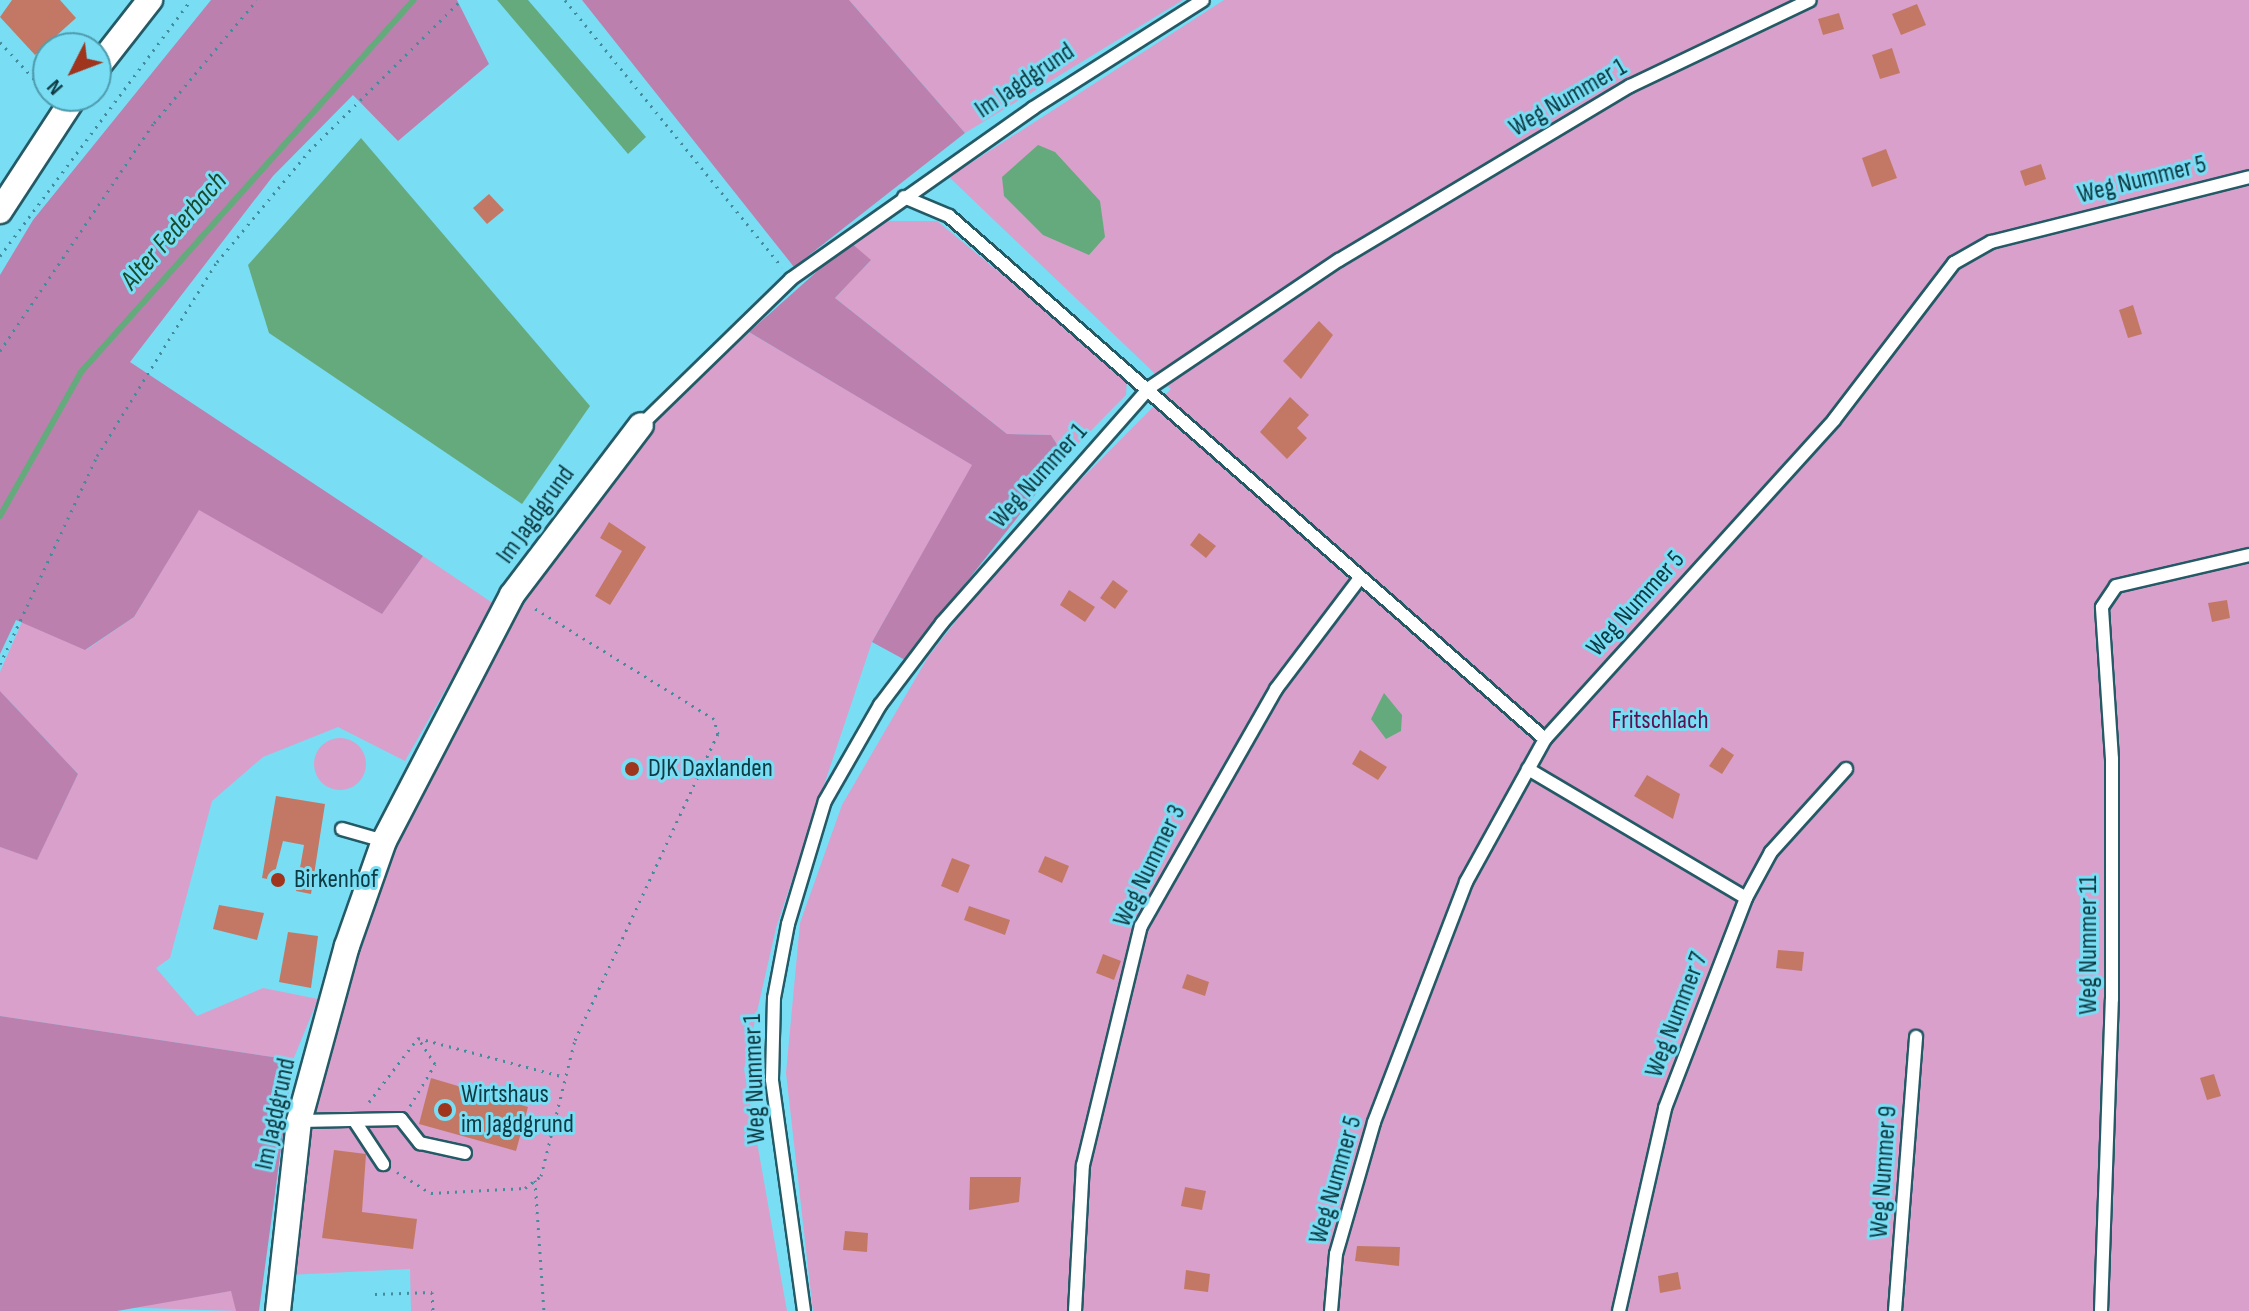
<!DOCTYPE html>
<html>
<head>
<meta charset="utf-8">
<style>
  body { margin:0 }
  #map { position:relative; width:2249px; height:1311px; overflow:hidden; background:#79ddf4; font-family:"Sofia Sans Condensed",sans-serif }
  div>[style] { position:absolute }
  .green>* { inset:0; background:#d9a0cc }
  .round { border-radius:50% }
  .forest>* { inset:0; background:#bc80af }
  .water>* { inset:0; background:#65aa7d }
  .stream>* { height:6px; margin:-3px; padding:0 3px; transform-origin:3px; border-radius:3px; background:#65aa7d }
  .building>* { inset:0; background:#c37865 }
  .path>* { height:3px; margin-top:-1.5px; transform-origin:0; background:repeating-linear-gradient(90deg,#438c9c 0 2px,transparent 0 8px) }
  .roads { filter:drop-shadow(2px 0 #245a66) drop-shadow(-2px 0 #245a66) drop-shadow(0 2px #245a66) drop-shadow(0 -2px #245a66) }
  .lane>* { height:12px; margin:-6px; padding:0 6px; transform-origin:6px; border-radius:6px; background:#fff }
  .street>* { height:24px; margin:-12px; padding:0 12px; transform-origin:12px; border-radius:12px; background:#fff }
  .dots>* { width:22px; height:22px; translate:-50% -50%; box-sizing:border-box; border:4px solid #79ddf4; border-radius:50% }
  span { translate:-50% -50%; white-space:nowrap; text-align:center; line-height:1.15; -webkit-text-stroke:6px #79ddf4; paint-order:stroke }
  .street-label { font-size:26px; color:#0d3a43 }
  .park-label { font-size:26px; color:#5b1251 }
  .poi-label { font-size:26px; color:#0d3a43 }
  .left { translate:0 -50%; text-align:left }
  .water-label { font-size:28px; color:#184c2e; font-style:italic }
  .north { position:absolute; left:32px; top:32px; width:80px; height:80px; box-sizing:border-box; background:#79ddf4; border:2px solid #4e9cad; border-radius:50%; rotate:228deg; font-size:22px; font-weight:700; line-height:32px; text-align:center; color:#0d3a43 }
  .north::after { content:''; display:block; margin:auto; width:28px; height:36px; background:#9e351c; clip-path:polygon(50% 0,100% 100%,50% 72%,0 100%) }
</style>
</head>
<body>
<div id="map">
  <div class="green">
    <i style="clip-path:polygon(849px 0,1183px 0,965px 133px)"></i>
    <i style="clip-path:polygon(1224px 0,2249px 0,2249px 1311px,813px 1311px,786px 1073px,800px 923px,842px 805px,928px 657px,1011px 550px,1171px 389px,949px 177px)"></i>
    <i style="clip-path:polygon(886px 221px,937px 221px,1127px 377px,1126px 395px,1065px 457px,1051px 435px,1007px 434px,835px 298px,870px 261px,850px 242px)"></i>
    <i style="clip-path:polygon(749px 332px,973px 465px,872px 642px,776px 928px,744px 1069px,787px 1311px,411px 1311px,410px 1269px,288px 1275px,314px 1113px,379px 878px,488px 660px,577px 522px,645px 431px)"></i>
    <i style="clip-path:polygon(199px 509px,382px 613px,423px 556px,494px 604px,405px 761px,338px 727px,263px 757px,212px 801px,170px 958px,156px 968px,197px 1016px,263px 988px,318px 999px,293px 1060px,0 1016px,0 847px,37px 859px,78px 774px,0 691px,0 672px,22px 622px,86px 650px,134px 617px)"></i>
    <i class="round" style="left:314px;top:738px;width:52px;height:52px"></i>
    <i style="clip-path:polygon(232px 1291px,236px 1311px,116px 1307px)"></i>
  </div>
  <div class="forest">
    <i style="clip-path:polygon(211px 0,457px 0,489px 64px,398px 141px,353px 95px,273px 176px,130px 362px,423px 556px,382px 614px,199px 510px,134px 617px,85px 650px,16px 620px,0 654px,0 275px,33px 220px)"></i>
    <i style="clip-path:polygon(582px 0,849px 0,965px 133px,794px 267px)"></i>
    <i style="clip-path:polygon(850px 242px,871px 260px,835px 298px,1007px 434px,1051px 435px,1065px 457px,905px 660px,872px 642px,972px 465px,749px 332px)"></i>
    <i style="clip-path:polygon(0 691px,78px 774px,37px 860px,0 847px)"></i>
    <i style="clip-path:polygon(0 1016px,293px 1060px,259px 1311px,236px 1311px,231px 1291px,117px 1311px,0 1311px)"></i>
  </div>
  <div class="water">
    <i style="clip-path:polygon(497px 0,528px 0,646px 137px,628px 154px)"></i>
    <i style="clip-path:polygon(361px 138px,590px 406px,522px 504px,269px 333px,248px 265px)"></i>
    <i style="clip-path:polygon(1038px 145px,1055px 152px,1100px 201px,1105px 237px,1089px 255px,1043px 235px,1004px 196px,1002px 177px)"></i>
    <i style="clip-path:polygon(1384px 693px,1402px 715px,1401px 731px,1386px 739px,1371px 719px)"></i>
  </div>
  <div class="stream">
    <i style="left:0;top:516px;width:165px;rotate:-60.6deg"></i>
    <i style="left:81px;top:372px;width:499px;rotate:-48.2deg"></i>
  </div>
  <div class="building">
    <i style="clip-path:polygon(12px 0,60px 0,76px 18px,35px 55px,0 17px)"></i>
    <i style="clip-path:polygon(1917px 4px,1926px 25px,1901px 35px,1892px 14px)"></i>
    <i style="clip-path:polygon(1839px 13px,1844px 29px,1823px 35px,1818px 19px)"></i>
    <i style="clip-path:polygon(1892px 48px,1900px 73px,1880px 79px,1872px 55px)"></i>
    <i style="clip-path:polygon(1886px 149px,1897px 178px,1872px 187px,1862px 158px)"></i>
    <i style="clip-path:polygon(2041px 164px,2046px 179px,2025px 186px,2020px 171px)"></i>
    <i style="clip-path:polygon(489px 194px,504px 210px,487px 224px,473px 208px)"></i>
    <i style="clip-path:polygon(2133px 305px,2142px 334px,2128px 338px,2119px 310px)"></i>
    <i style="clip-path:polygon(1319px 321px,1333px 335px,1301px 379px,1283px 361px)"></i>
    <i style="clip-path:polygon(1290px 397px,1309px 415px,1297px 428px,1307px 438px,1287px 459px,1260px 432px)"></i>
    <i style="clip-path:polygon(609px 522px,646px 547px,610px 605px,595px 596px,622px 551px,600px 538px)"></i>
    <i style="clip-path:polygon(1199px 533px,1216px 546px,1206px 558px,1190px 545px)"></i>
    <i style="clip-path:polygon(1113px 580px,1128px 591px,1115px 609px,1100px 598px)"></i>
    <i style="clip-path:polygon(1069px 590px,1095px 607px,1085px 622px,1060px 605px)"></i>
    <i style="clip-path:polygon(2227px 600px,2230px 618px,2212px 622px,2208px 603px)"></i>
    <i style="clip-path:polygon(1722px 747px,1734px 755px,1722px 774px,1709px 766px)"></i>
    <i style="clip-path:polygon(1360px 750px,1387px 767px,1378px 780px,1352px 764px)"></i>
    <i style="clip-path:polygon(1647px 775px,1680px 794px,1673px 819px,1634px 796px)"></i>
    <i style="clip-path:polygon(276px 796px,325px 804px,311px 894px,296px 891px,304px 845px,283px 841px,273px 880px,262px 878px)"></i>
    <i style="clip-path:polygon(1045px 856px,1069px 866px,1062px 883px,1038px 872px)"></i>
    <i style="clip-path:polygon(952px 858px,970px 865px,958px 893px,941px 886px)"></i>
    <i style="clip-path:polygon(219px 905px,264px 913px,257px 940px,213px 929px)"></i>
    <i style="clip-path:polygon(969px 906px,1010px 920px,1005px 935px,964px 920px)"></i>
    <i style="clip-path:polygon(288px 932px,318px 936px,311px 988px,279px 982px)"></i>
    <i style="clip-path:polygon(1778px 950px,1804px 952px,1802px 971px,1776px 968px)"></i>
    <i style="clip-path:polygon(1103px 954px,1121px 961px,1114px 980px,1096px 973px)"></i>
    <i style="clip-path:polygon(1187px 974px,1209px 982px,1205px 996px,1182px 988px)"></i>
    <i style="clip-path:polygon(2214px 1074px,2221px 1096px,2207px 1100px,2200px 1078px)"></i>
    <i style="clip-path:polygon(431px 1078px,528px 1107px,516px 1151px,419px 1124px)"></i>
    <i style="clip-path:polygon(334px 1150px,366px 1154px,362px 1212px,417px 1219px,413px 1249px,322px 1238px)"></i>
    <i style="clip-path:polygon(970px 1177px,1021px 1177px,1019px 1202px,969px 1210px)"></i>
    <i style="clip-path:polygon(1185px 1187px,1206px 1191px,1202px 1210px,1181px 1206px)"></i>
    <i style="clip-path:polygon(845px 1231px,868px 1233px,867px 1252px,843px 1250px)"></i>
    <i style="clip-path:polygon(1357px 1246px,1400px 1247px,1399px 1266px,1355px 1261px)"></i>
    <i style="clip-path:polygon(1186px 1270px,1210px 1274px,1208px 1292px,1184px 1289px)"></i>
    <i style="clip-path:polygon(1678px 1272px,1681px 1289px,1660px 1293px,1658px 1276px)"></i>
  </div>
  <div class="path">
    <i style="left:565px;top:0;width:344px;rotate:50.9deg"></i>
    <i style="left:0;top:42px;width:71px;rotate:47.3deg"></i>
    <i style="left:0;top:256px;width:319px;rotate:-53.3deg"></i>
    <i style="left:0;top:351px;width:275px;rotate:-56deg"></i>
    <i style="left:154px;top:123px;width:160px;rotate:-50.1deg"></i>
    <i style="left:0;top:664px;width:230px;rotate:-65deg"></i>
    <i style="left:97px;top:456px;width:228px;rotate:-58.3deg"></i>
    <i style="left:217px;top:262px;width:144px;rotate:-50.3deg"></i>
    <i style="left:309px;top:151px;width:214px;rotate:-44.8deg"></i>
    <i style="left:369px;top:1102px;width:81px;rotate:-52.6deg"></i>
    <i style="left:418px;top:1038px;width:148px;rotate:14.9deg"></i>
    <i style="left:410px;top:1106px;width:49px;rotate:-59.2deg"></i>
    <i style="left:435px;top:1064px;width:31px;rotate:-123deg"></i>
    <i style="left:397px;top:1172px;width:40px;rotate:32deg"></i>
    <i style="left:431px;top:1193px;width:94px;rotate:-3deg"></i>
    <i style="left:525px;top:1188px;width:20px;rotate:-37deg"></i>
    <i style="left:541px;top:1176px;width:140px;rotate:-76deg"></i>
    <i style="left:575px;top:1040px;width:338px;rotate:-65deg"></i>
    <i style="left:718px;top:734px;width:16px;rotate:-105deg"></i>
    <i style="left:714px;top:719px;width:215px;rotate:-148.3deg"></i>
    <i style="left:535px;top:1180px;width:131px;rotate:86.1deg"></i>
    <i style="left:375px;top:1294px;width:57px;rotate:-2deg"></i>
    <i style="left:432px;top:1292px;width:19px;rotate:87deg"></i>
  </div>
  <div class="roads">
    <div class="lane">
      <i style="left:904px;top:197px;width:49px;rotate:22.9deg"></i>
      <i style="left:949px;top:216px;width:793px;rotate:41.27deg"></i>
      <i style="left:641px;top:425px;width:209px;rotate:-44.2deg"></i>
      <i style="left:791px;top:279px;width:296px;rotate:-35.2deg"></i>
      <i style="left:1033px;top:108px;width:201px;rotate:-32.4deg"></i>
      <i style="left:1528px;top:769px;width:253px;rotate:30.6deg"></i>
      <i style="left:342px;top:829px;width:44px;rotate:15.9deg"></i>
      <i style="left:354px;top:1120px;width:53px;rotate:56.6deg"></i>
      <i style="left:299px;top:1121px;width:102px;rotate:-1.1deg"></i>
      <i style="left:401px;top:1119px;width:31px;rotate:52deg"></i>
      <i style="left:420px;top:1143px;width:46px;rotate:12.5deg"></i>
      <i style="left:804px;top:1311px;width:234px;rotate:-97.9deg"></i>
      <i style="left:772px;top:1079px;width:81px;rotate:-88.6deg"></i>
      <i style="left:774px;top:998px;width:75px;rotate:-79.3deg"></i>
      <i style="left:788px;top:924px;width:128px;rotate:-73.3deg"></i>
      <i style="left:825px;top:801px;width:111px;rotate:-60.2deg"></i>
      <i style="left:880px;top:705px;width:103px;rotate:-52.9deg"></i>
      <i style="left:942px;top:623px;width:313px;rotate:-48.6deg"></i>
      <i style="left:1149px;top:388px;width:229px;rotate:-34deg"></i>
      <i style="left:1339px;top:260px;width:339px;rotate:-30.9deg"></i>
      <i style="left:1630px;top:86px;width:199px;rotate:-25.5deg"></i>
      <i style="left:1075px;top:1311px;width:146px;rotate:-86.9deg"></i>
      <i style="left:1083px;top:1165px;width:246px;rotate:-76.4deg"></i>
      <i style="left:1141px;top:926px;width:273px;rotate:-60.3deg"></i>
      <i style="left:1276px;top:689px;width:139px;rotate:-52.9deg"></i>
      <i style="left:1331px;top:1311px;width:57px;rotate:-85deg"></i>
      <i style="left:1336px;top:1254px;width:137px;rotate:-73.9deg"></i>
      <i style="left:1374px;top:1122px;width:257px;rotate:-69deg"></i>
      <i style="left:1466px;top:882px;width:163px;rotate:-61.1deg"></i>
      <i style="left:1545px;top:739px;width:430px;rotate:-47.8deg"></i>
      <i style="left:1834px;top:420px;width:198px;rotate:-52.6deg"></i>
      <i style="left:1954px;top:263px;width:43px;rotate:-29.6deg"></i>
      <i style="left:1991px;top:242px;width:266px;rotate:-14.1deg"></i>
      <i style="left:1619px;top:1311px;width:208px;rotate:-77.2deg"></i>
      <i style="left:1665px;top:1108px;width:225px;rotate:-68.9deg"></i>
      <i style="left:1746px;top:898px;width:52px;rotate:-61.5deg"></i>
      <i style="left:1771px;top:852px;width:112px;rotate:-47.9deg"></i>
      <i style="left:1895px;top:1311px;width:275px;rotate:-85.6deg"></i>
      <i style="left:2101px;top:1311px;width:312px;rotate:-88deg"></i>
      <i style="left:2112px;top:999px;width:240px;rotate:-90deg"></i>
      <i style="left:2112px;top:759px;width:152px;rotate:-93.8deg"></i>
      <i style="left:2102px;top:607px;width:25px;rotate:-56deg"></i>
      <i style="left:2116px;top:586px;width:137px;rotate:-13.1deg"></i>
    </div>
    <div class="street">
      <i style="left:96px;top:69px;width:88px;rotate:-52deg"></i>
      <i style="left:0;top:211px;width:137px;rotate:-56.9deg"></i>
      <i style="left:278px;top:1311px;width:191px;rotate:-83.7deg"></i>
      <i style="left:299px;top:1121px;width:181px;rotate:-74.7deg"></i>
      <i style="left:347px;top:946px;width:111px;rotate:-70.6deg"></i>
      <i style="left:384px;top:841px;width:277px;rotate:-62.5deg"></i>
      <i style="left:512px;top:595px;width:213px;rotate:-52.8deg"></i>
    </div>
  </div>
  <div class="dots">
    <i style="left:632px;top:769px;background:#9e351c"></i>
    <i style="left:278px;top:880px;background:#9e351c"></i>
    <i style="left:445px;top:1110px;background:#9e351c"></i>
  </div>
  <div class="street-label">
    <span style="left:1025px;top:81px;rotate:-34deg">Im Jagdgrund</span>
    <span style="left:1568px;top:98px;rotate:-30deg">Weg Nummer 1</span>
    <span style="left:2142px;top:180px;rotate:-14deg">Weg Nummer 5</span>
    <span style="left:1039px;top:476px;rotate:-48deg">Weg Nummer 1</span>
    <span style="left:536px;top:515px;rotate:-54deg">Im Jagdgrund</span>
    <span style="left:1636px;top:604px;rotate:-48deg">Weg Nummer 5</span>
    <span style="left:1150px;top:866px;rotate:-64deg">Weg Nummer 3</span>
    <span style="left:2089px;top:945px;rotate:-90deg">Weg Nummer 11</span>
    <span style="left:1677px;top:1015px;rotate:-69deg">Weg Nummer 7</span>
    <span style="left:755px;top:1079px;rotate:-92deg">Weg Nummer 1</span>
    <span style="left:276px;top:1114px;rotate:-78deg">Im Jagdgrund</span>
    <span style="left:1884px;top:1172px;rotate:-86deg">Weg Nummer 9</span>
    <span style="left:1336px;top:1180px;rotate:-74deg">Weg Nummer 5</span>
  </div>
  <div class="park-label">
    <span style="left:1660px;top:721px">Fritschlach</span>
  </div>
  <div class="poi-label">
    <span class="left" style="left:648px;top:769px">DJK Daxlanden</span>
    <span class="left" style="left:294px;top:880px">Birkenhof</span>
    <span class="left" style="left:461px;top:1110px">Wirtshaus<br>im Jagdgrund</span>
  </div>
  <div class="water-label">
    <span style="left:174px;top:231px;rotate:-49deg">Alter Federbach</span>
  </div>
  <div class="north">N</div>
</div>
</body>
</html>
